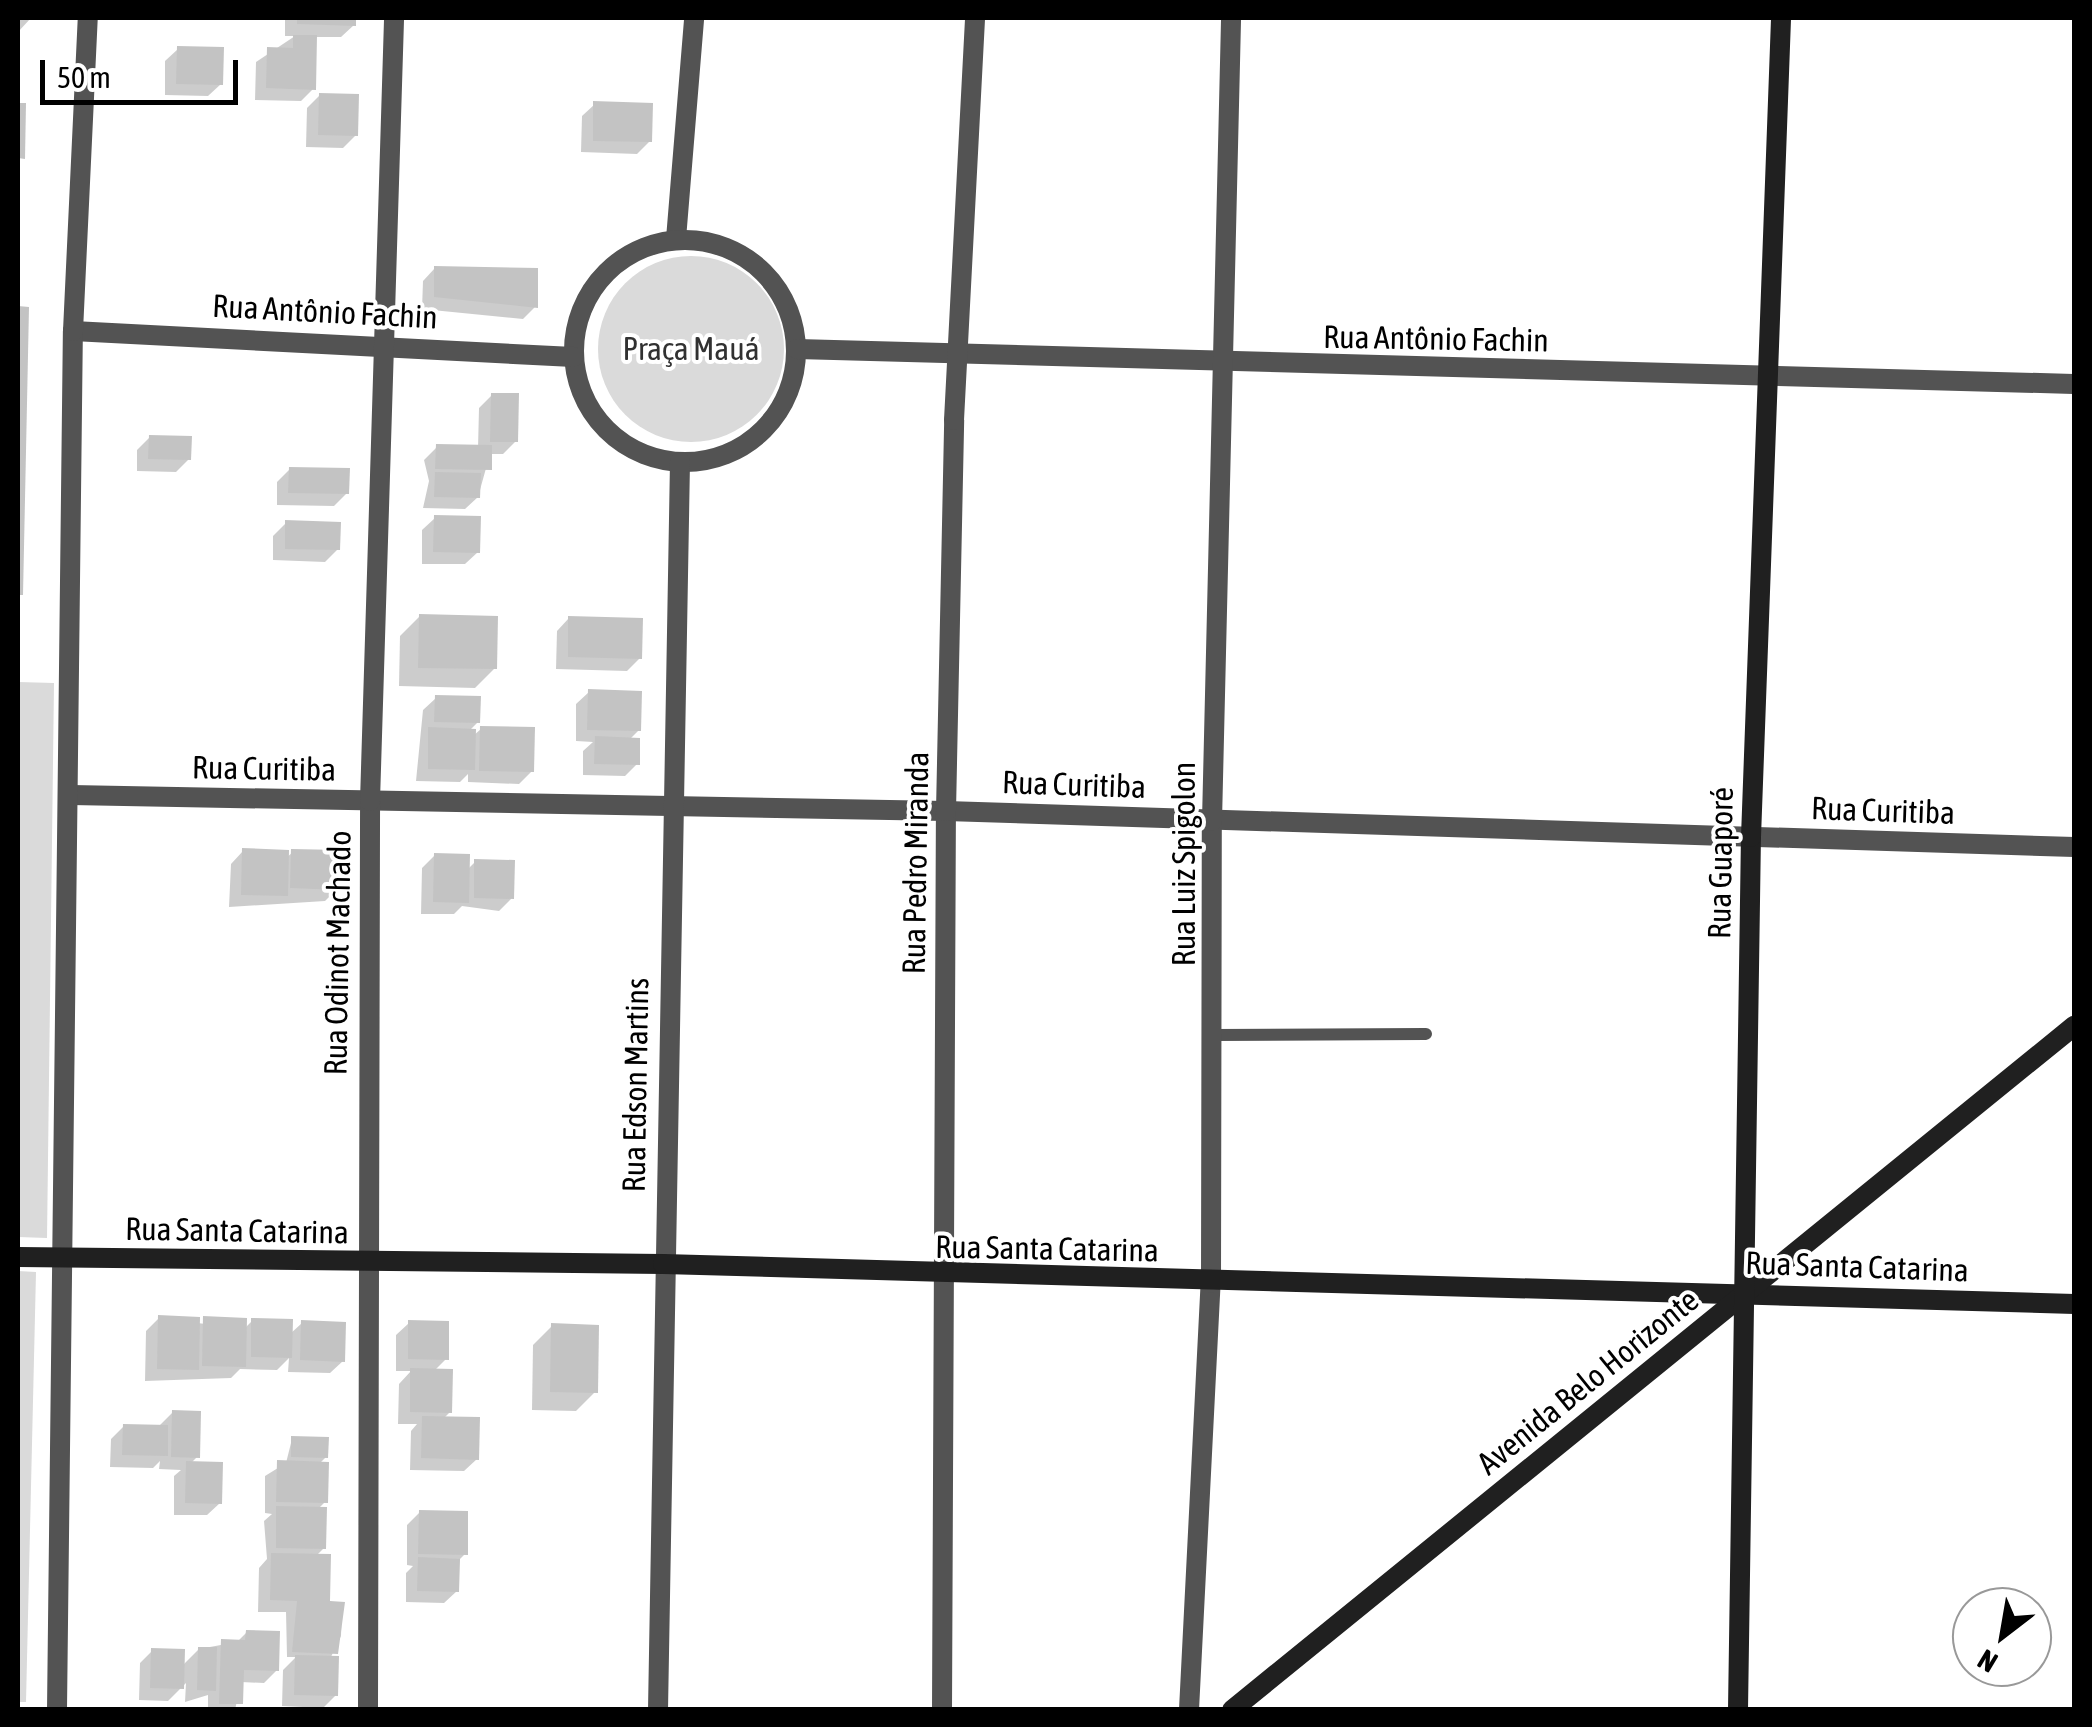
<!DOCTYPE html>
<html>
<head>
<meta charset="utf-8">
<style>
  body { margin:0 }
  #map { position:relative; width:2092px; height:1727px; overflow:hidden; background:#fff; font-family:"Asap Condensed",sans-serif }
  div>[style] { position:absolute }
  .green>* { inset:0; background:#dadada }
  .round { border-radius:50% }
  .shadow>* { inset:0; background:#0003 }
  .building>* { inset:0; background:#c3c3c3 }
  .lane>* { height:12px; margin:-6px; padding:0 6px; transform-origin:6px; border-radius:6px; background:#535353 }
  .street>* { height:20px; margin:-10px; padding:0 10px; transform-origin:10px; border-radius:10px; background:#535353 }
  .street>.ring { margin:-10px; padding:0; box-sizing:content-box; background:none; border:20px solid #535353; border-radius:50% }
  .secondary>* { height:20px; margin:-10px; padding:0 10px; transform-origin:10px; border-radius:10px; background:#202020 }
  span { translate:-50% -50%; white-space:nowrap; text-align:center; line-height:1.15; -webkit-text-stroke:8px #fff; paint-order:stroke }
  .street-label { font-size:32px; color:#000 }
  .park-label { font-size:32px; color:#313131 }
  .frame { position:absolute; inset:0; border:20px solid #000; pointer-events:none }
  .north { position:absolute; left:1952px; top:1587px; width:100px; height:100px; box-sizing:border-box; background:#fff; border:2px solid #999; border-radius:50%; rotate:211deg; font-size:28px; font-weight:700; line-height:40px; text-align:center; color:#000 }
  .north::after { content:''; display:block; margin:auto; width:35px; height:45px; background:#000; clip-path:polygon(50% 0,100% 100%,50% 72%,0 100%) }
  .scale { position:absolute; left:40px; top:60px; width:198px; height:45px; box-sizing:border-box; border:5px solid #000; border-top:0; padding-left:12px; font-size:30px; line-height:35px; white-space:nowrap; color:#000; -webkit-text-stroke:8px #fff; paint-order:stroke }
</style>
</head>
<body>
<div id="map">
  <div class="green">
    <i class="round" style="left:598px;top:256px;width:186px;height:186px"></i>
    <i style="clip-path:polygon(18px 682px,54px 683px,47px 1238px,18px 1237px)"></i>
    <i style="clip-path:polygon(18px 1271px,36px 1272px,26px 1702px,18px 1702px)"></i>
  </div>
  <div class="shadow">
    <i style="clip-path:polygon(18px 18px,31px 18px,18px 32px)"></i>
    <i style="clip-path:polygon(285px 18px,354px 18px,354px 25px,341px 37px,314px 37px,313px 89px,301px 101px,255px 100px,256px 62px,295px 36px,285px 36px)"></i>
    <i style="clip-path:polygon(178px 49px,221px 84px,208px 96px,165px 95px,165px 61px)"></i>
    <i style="clip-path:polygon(320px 95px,356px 135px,343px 148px,306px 147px,307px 108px)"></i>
    <i style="clip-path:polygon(595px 104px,650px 141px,637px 154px,581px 152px,582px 116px)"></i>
    <i style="clip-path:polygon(435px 268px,535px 307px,523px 319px,422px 309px,423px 281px)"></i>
    <i style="clip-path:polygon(18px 309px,27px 309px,18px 598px)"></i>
    <i style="clip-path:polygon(492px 395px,516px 441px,503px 454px,490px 454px,478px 497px,465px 509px,423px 508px,429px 481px,424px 460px,437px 447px,478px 448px,479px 408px)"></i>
    <i style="clip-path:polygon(150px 437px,189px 459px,176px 472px,137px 471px,137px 450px)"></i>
    <i style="clip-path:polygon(290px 469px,347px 493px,334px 506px,277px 505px,277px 482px)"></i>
    <i style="clip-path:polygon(435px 518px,478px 552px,465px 564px,422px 564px,422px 530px)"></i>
    <i style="clip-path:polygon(286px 523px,338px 549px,325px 562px,273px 560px,273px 536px)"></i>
    <i style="clip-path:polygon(420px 616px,495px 668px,475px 688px,399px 686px,400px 636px)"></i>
    <i style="clip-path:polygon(569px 618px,640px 658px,627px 671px,556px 669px,557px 631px)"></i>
    <i style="clip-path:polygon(589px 692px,639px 730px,629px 740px,637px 764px,625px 776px,583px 775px,583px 751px,593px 742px,576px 741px,576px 704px)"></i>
    <i style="clip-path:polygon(436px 698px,478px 722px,469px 731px,473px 736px,481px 729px,532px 771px,519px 784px,468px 782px,468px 774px,460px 782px,416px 781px,423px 710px)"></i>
    <i style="clip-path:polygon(243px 851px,286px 858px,293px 852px,338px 888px,325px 901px,229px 907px,231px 864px)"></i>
    <i style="clip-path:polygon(435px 855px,467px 870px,475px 862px,512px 898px,499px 911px,462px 906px,454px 914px,421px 914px,422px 868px)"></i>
    <i style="clip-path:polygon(159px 1318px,244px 1329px,252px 1321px,290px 1334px,302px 1323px,343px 1361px,330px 1373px,288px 1372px,289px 1358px,277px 1370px,240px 1369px,231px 1378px,145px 1381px,146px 1331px)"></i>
    <i style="clip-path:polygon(409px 1323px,446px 1359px,434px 1371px,450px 1412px,443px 1419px,477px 1459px,464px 1471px,410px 1470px,411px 1431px,417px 1424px,398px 1424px,399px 1384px,411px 1371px,396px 1371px,396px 1335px)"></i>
    <i style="clip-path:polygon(552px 1326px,595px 1392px,576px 1411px,532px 1410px,533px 1345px)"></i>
    <i style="clip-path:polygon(173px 1412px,197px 1457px,191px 1463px,220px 1503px,207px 1515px,174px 1515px,174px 1476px,181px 1470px,159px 1469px,160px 1461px,153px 1468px,110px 1467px,111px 1439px,124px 1426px,160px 1425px)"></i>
    <i style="clip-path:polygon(292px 1439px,326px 1457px,319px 1464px,325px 1502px,317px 1510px,324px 1548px,316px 1556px,327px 1604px,342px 1604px,341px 1636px,330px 1659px,336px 1695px,323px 1708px,282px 1706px,283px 1670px,296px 1657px,287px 1657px,286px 1612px,258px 1612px,259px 1568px,267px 1559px,264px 1521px,272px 1514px,265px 1513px,265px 1476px,286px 1463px)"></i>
    <i style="clip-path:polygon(420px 1512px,465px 1554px,457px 1562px,457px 1591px,444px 1603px,406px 1602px,406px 1573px,413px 1566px,407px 1565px,407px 1525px)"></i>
    <i style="clip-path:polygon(247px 1632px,277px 1670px,264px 1683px,241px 1682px,235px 1710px,208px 1710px,208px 1695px,185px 1702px,186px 1683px,168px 1701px,139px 1700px,140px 1663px,152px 1651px,182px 1666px,199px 1649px,237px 1642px)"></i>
  </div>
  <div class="building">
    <i style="clip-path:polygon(297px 18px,356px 18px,356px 26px,297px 24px)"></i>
    <i style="clip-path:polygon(293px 35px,317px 35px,316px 90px,266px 88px,267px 47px,293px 48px)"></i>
    <i style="clip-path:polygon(177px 46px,224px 47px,223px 85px,176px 84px)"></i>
    <i style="clip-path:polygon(319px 93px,359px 94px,358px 136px,318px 135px)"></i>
    <i style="clip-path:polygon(593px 101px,653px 103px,652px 142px,593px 141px)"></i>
    <i style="clip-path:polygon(18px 103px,26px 103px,25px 159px,18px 158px)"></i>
    <i style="clip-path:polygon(434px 266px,538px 268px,538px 308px,434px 297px)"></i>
    <i style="clip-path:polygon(18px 306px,29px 307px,23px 595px,18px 595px)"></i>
    <i style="clip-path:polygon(491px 393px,519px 393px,518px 442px,490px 442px)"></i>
    <i style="clip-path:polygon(149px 435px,192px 436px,191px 460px,148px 459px)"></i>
    <i style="clip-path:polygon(436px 444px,492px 445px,492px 470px,435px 469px)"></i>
    <i style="clip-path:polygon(289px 467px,350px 468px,349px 494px,288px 493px)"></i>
    <i style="clip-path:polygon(435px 472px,481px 473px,480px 498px,434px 497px)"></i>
    <i style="clip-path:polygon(434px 515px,481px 516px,480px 553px,433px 552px)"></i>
    <i style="clip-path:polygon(285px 520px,341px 522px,340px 550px,285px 549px)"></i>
    <i style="clip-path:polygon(419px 614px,498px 616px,497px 669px,418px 668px)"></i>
    <i style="clip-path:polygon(568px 616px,643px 618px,642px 659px,568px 657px)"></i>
    <i style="clip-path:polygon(588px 689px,642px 691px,641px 731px,587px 730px)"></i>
    <i style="clip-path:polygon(435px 695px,481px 696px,480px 723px,434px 722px)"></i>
    <i style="clip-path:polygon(480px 726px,535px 727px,534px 772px,479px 771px)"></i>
    <i style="clip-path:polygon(428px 727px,476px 729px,475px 770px,428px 769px)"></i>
    <i style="clip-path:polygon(595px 736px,640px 738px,640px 765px,594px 764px)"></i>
    <i style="clip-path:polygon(242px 848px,289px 850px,288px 896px,241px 895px)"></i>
    <i style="clip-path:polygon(291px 849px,341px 850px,340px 890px,290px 888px)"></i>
    <i style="clip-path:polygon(434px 853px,470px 854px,469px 903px,433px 902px)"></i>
    <i style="clip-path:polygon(474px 859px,515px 860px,514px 899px,474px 898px)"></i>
    <i style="clip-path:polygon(158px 1315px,200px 1317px,199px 1370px,157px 1369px)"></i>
    <i style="clip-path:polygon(203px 1316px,247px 1318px,246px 1367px,202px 1366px)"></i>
    <i style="clip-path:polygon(251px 1318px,293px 1319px,292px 1358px,251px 1357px)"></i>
    <i style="clip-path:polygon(301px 1320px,346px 1322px,345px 1362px,300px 1360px)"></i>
    <i style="clip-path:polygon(408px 1320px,449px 1321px,449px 1360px,408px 1359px)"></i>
    <i style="clip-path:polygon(551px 1323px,599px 1325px,598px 1393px,550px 1392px)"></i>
    <i style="clip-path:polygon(410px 1368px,453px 1369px,452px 1413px,410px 1412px)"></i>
    <i style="clip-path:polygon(172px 1410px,201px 1411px,200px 1458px,171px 1457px)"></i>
    <i style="clip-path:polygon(422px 1416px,480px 1417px,479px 1460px,421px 1458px)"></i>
    <i style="clip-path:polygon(123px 1424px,168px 1425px,168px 1456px,122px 1455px)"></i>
    <i style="clip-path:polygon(291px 1436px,329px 1437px,328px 1458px,291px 1457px)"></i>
    <i style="clip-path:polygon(277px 1460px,329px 1462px,328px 1503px,276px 1502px)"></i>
    <i style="clip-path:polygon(186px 1461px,223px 1462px,222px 1504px,185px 1503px)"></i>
    <i style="clip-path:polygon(276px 1506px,327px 1507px,326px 1549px,276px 1548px)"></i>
    <i style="clip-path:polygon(419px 1510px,468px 1511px,468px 1555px,418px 1554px)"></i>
    <i style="clip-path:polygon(271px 1553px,331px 1554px,330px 1601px,345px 1602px,338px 1654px,292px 1652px,297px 1601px,270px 1600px)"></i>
    <i style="clip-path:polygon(418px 1557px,460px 1559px,459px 1592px,417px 1591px)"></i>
    <i style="clip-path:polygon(246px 1630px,280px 1631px,279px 1671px,244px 1670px,243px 1704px,219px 1704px,221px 1639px,245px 1640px)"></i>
    <i style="clip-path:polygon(198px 1647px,217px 1647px,216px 1691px,197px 1690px)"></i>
    <i style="clip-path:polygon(151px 1648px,185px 1649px,184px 1689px,150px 1688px)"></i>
    <i style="clip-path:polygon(295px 1655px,339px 1656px,338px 1696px,294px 1695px)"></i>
  </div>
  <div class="lane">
    <i style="left:1214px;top:1035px;width:212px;rotate:-0.3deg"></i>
  </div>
  <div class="street">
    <i style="left:676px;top:239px;width:222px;rotate:-85.3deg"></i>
    <i class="ring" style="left:574px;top:240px;width:202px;height:202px"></i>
    <i style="left:73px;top:331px;width:501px;rotate:2.98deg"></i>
    <i style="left:797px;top:349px;width:1277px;rotate:1.57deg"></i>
    <i style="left:71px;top:795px;width:875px;rotate:1.05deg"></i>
    <i style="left:946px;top:811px;width:1129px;rotate:1.83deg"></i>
    <i style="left:57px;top:1710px;width:1379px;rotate:-89.34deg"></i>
    <i style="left:73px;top:331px;width:313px;rotate:-87.3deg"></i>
    <i style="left:368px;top:1710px;width:909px;rotate:-89.87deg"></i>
    <i style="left:370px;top:801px;width:783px;rotate:-88.24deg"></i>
    <i style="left:658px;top:1710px;width:1248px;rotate:-88.99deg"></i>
    <i style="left:942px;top:1710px;width:899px;rotate:-89.75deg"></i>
    <i style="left:946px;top:811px;width:391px;rotate:-88.8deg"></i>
    <i style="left:954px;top:420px;width:403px;rotate:-87deg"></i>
    <i style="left:1189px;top:1710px;width:428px;rotate:-87.1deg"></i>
    <i style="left:1211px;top:1283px;width:462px;rotate:-89.9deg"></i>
    <i style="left:1212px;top:821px;width:803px;rotate:-88.64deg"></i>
  </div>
  <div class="secondary">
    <i style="left:18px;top:1257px;width:645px;rotate:0.62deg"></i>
    <i style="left:663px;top:1264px;width:1412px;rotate:1.62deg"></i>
    <i style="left:1232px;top:1710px;width:1085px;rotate:-39.09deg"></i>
    <i style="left:1738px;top:1710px;width:873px;rotate:-89.15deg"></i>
    <i style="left:1751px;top:837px;width:820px;rotate:-87.9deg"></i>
  </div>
  <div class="street-label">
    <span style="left:325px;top:312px;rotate:3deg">Rua Antônio Fachin</span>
    <span style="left:1436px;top:339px;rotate:1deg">Rua Antônio Fachin</span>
    <span style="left:264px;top:769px;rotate:1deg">Rua Curitiba</span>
    <span style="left:1074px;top:785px;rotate:2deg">Rua Curitiba</span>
    <span style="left:1883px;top:811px;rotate:2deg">Rua Curitiba</span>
    <span style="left:916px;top:863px;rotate:-89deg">Rua Pedro Miranda</span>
    <span style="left:1721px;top:863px;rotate:-89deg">Rua Guaporé</span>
    <span style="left:1184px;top:864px;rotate:-90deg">Rua Luiz Spigolon</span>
    <span style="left:338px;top:953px;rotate:-89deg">Rua Odinot Machado</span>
    <span style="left:636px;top:1085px;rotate:-89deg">Rua Edson Martins</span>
    <span style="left:237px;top:1231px;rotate:1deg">Rua Santa Catarina</span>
    <span style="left:1047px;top:1249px;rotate:1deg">Rua Santa Catarina</span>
    <span style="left:1857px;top:1267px;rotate:2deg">Rua Santa Catarina</span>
    <span style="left:1588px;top:1382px;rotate:-39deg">Avenida Belo Horizonte</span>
  </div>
  <div class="park-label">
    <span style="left:691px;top:349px">Praça Mauá</span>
  </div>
  <div class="frame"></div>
  <div class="north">N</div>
  <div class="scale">50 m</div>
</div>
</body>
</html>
